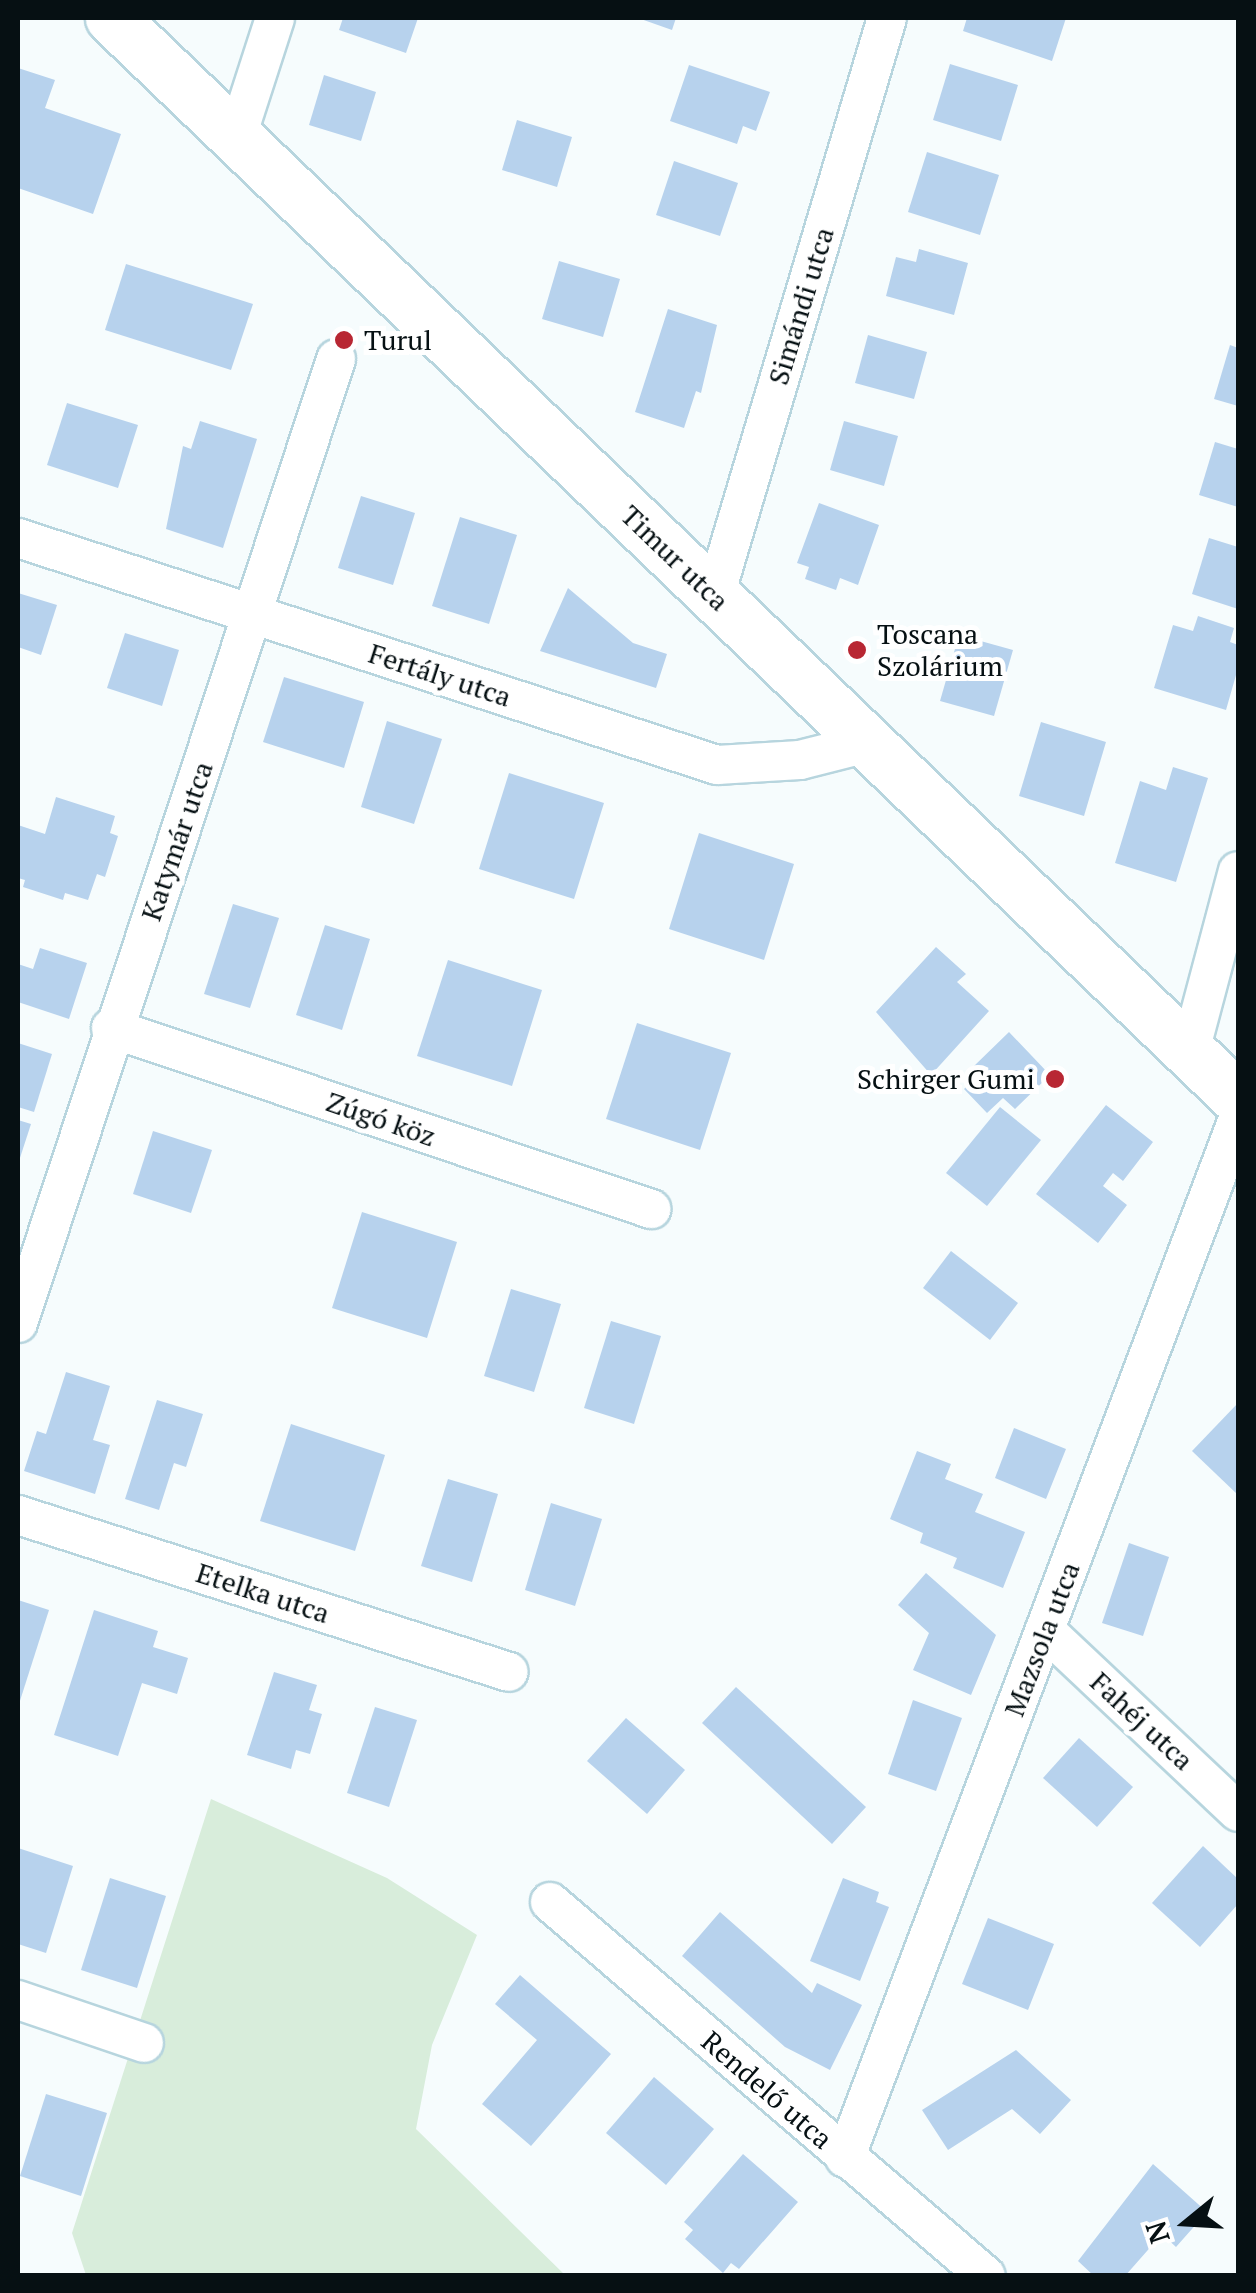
<!DOCTYPE html>
<html>
<head>
<meta charset="utf-8">
<style>
  body { margin:0 }
  #map { position:relative; width:1256px; height:2293px; overflow:hidden; background:#f6fcfd; font-family:"PT Serif",serif }
  div>[style] { position:absolute }
  .green>* { inset:0; background:#d8eddb }
  .building>* { inset:0; background:#b7d2ed }
  .roads { filter:drop-shadow(2px 0 #b7d5de) drop-shadow(-2px 0 #b7d5de) drop-shadow(0 2px #b7d5de) drop-shadow(0 -2px #b7d5de) }
  .street>* { height:38px; margin:-19px; padding:0 19px; transform-origin:19px; border-radius:19px; background:#fff }
  .secondary>* { height:52px; margin:-26px; padding:0 26px; transform-origin:26px; border-radius:26px; background:#fff }
  .dots>* { width:28px; height:28px; translate:-50% -50%; box-sizing:border-box; border:5px solid #fff; border-radius:50% }
  span { translate:-50% -50%; white-space:nowrap; text-align:center; line-height:1.15; -webkit-text-stroke:10px #fff; paint-order:stroke }
  .street-label { font-size:28px; color:#061013 }
  .poi-label { font-size:28px; color:#061013 }
  .left { translate:0 -50%; text-align:left }
  .right { translate:-100% -50%; text-align:right }
  .frame { position:absolute; inset:0; border:20px solid #061013; pointer-events:none }
  .north { position:absolute; left:1136px; top:2173px; width:100px; height:100px; -webkit-text-stroke:8px #fff; paint-order:stroke; rotate:252deg; font-size:28px; font-weight:700; line-height:40px; text-align:center; color:#061013 }
  .north::after { content:''; display:block; margin:auto; width:35px; height:45px; background:#061013; clip-path:polygon(50% 0,100% 100%,50% 72%,0 100%) }
</style>
</head>
<body>
<div id="map">
  <div class="green">
    <i style="clip-path:polygon(211px 1799px,387px 1878px,477px 1935px,432px 2045px,416px 2129px,565px 2275px,86px 2275px,72px 2233px)"></i>
  </div>
  <div class="building">
    <i style="clip-path:polygon(343px 18px,418px 18px,406px 53px,339px 30px)"></i>
    <i style="clip-path:polygon(638px 18px,676px 18px,672px 30px)"></i>
    <i style="clip-path:polygon(967px 18px,1066px 18px,1052px 61px,963px 31px)"></i>
    <i style="clip-path:polygon(950px 64px,1018px 85px,1001px 141px,933px 120px)"></i>
    <i style="clip-path:polygon(689px 65px,770px 92px,756px 131px,743px 126px,737px 144px,670px 121px)"></i>
    <i style="clip-path:polygon(18px 68px,55px 80px,45px 108px,121px 134px,93px 214px,18px 188px)"></i>
    <i style="clip-path:polygon(324px 75px,376px 92px,361px 141px,309px 125px)"></i>
    <i style="clip-path:polygon(517px 120px,572px 137px,557px 187px,502px 170px)"></i>
    <i style="clip-path:polygon(927px 152px,999px 175px,980px 235px,908px 212px)"></i>
    <i style="clip-path:polygon(674px 161px,738px 183px,720px 236px,656px 215px)"></i>
    <i style="clip-path:polygon(919px 249px,968px 263px,954px 315px,886px 296px,896px 257px,916px 262px)"></i>
    <i style="clip-path:polygon(559px 261px,620px 279px,603px 337px,542px 319px)"></i>
    <i style="clip-path:polygon(126px 264px,253px 304px,231px 370px,105px 330px)"></i>
    <i style="clip-path:polygon(668px 309px,717px 325px,701px 393px,696px 391px,684px 428px,635px 412px)"></i>
    <i style="clip-path:polygon(868px 335px,927px 352px,914px 399px,855px 383px)"></i>
    <i style="clip-path:polygon(1230px 345px,1238px 348px,1238px 406px,1214px 399px)"></i>
    <i style="clip-path:polygon(67px 403px,138px 425px,118px 488px,47px 465px)"></i>
    <i style="clip-path:polygon(200px 421px,257px 439px,223px 548px,166px 529px,183px 446px,191px 449px)"></i>
    <i style="clip-path:polygon(844px 421px,898px 436px,884px 486px,830px 470px)"></i>
    <i style="clip-path:polygon(1215px 442px,1238px 449px,1238px 507px,1199px 495px)"></i>
    <i style="clip-path:polygon(361px 496px,415px 513px,393px 585px,338px 568px)"></i>
    <i style="clip-path:polygon(819px 503px,879px 525px,858px 585px,840px 578px,836px 590px,805px 579px,809px 567px,797px 563px)"></i>
    <i style="clip-path:polygon(460px 517px,517px 535px,489px 624px,432px 606px)"></i>
    <i style="clip-path:polygon(1209px 538px,1238px 547px,1238px 609px,1192px 594px)"></i>
    <i style="clip-path:polygon(568px 588px,633px 643px,667px 654px,656px 688px,540px 651px)"></i>
    <i style="clip-path:polygon(18px 593px,57px 605px,41px 655px,18px 647px)"></i>
    <i style="clip-path:polygon(1198px 616px,1234px 628px,1230px 642px,1238px 645px,1238px 668px,1226px 710px,1154px 688px,1173px 625px,1193px 631px)"></i>
    <i style="clip-path:polygon(125px 633px,179px 650px,162px 706px,107px 688px)"></i>
    <i style="clip-path:polygon(959px 635px,1013px 650px,994px 716px,940px 701px)"></i>
    <i style="clip-path:polygon(284px 677px,364px 702px,344px 768px,263px 742px)"></i>
    <i style="clip-path:polygon(387px 721px,442px 739px,414px 824px,361px 807px)"></i>
    <i style="clip-path:polygon(1041px 722px,1106px 742px,1084px 816px,1019px 796px)"></i>
    <i style="clip-path:polygon(1173px 767px,1208px 778px,1176px 882px,1115px 863px,1140px 781px,1166px 790px)"></i>
    <i style="clip-path:polygon(509px 773px,604px 803px,574px 899px,479px 869px)"></i>
    <i style="clip-path:polygon(56px 797px,115px 816px,110px 833px,118px 836px,105px 877px,97px 874px,88px 900px,65px 893px,63px 900px,23px 887px,25px 880px,18px 878px,18px 825px,45px 834px)"></i>
    <i style="clip-path:polygon(699px 833px,794px 864px,764px 960px,669px 929px)"></i>
    <i style="clip-path:polygon(233px 904px,279px 918px,250px 1008px,204px 994px)"></i>
    <i style="clip-path:polygon(325px 925px,370px 939px,342px 1030px,296px 1015px)"></i>
    <i style="clip-path:polygon(936px 947px,966px 974px,957px 982px,989px 1011px,931px 1075px,876px 1012px)"></i>
    <i style="clip-path:polygon(40px 948px,87px 963px,69px 1019px,18px 1002px,18px 964px,33px 969px)"></i>
    <i style="clip-path:polygon(448px 960px,542px 990px,512px 1086px,417px 1056px)"></i>
    <i style="clip-path:polygon(637px 1023px,731px 1053px,700px 1150px,606px 1119px)"></i>
    <i style="clip-path:polygon(1009px 1032px,1050px 1075px,1015px 1109px,1003px 1098px,987px 1113px,964px 1089px,980px 1074px,973px 1067px)"></i>
    <i style="clip-path:polygon(18px 1043px,52px 1054px,34px 1112px,18px 1107px)"></i>
    <i style="clip-path:polygon(1106px 1105px,1153px 1142px,1123px 1181px,1113px 1173px,1103px 1186px,1127px 1205px,1098px 1243px,1036px 1194px)"></i>
    <i style="clip-path:polygon(1000px 1107px,1041px 1140px,987px 1206px,946px 1173px)"></i>
    <i style="clip-path:polygon(18px 1120px,31px 1124px,18px 1164px)"></i>
    <i style="clip-path:polygon(153px 1131px,212px 1150px,191px 1213px,133px 1194px)"></i>
    <i style="clip-path:polygon(362px 1212px,457px 1242px,427px 1338px,332px 1308px)"></i>
    <i style="clip-path:polygon(951px 1251px,1018px 1303px,990px 1340px,923px 1288px)"></i>
    <i style="clip-path:polygon(511px 1289px,561px 1304px,534px 1392px,484px 1376px)"></i>
    <i style="clip-path:polygon(611px 1321px,661px 1336px,634px 1424px,584px 1408px)"></i>
    <i style="clip-path:polygon(66px 1372px,110px 1386px,93px 1440px,110px 1445px,95px 1494px,24px 1471px,37px 1431px,46px 1434px)"></i>
    <i style="clip-path:polygon(157px 1400px,203px 1414px,186px 1467px,174px 1463px,159px 1510px,125px 1499px)"></i>
    <i style="clip-path:polygon(1238px 1403px,1238px 1495px,1192px 1451px)"></i>
    <i style="clip-path:polygon(291px 1424px,385px 1455px,355px 1551px,260px 1521px)"></i>
    <i style="clip-path:polygon(1014px 1428px,1066px 1449px,1046px 1499px,995px 1478px)"></i>
    <i style="clip-path:polygon(917px 1451px,951px 1464px,945px 1479px,983px 1494px,975px 1512px,1025px 1532px,1003px 1588px,953px 1568px,957px 1558px,920px 1543px,923px 1533px,890px 1519px)"></i>
    <i style="clip-path:polygon(448px 1479px,498px 1494px,472px 1582px,421px 1566px)"></i>
    <i style="clip-path:polygon(551px 1503px,602px 1519px,575px 1606px,525px 1590px)"></i>
    <i style="clip-path:polygon(1129px 1543px,1169px 1557px,1143px 1636px,1102px 1623px)"></i>
    <i style="clip-path:polygon(926px 1573px,996px 1635px,971px 1695px,913px 1670px,929px 1633px,898px 1605px)"></i>
    <i style="clip-path:polygon(18px 1600px,49px 1610px,18px 1707px)"></i>
    <i style="clip-path:polygon(94px 1610px,158px 1631px,153px 1647px,188px 1658px,177px 1694px,142px 1683px,118px 1756px,54px 1735px)"></i>
    <i style="clip-path:polygon(274px 1672px,317px 1685px,309px 1710px,322px 1714px,310px 1754px,296px 1750px,291px 1769px,247px 1755px)"></i>
    <i style="clip-path:polygon(736px 1687px,866px 1807px,832px 1844px,702px 1723px)"></i>
    <i style="clip-path:polygon(913px 1700px,962px 1718px,936px 1791px,888px 1774px)"></i>
    <i style="clip-path:polygon(375px 1707px,417px 1720px,389px 1807px,347px 1793px)"></i>
    <i style="clip-path:polygon(626px 1718px,685px 1770px,647px 1814px,587px 1761px)"></i>
    <i style="clip-path:polygon(1079px 1738px,1133px 1787px,1097px 1827px,1043px 1778px)"></i>
    <i style="clip-path:polygon(1203px 1846px,1238px 1879px,1238px 1904px,1200px 1947px,1152px 1903px)"></i>
    <i style="clip-path:polygon(18px 1848px,73px 1866px,46px 1953px,18px 1944px)"></i>
    <i style="clip-path:polygon(110px 1878px,166px 1896px,137px 1988px,81px 1970px)"></i>
    <i style="clip-path:polygon(843px 1878px,879px 1892px,876px 1902px,889px 1907px,860px 1981px,810px 1961px)"></i>
    <i style="clip-path:polygon(720px 1912px,812px 1993px,817px 1983px,862px 2005px,830px 2070px,785px 2047px,682px 1956px)"></i>
    <i style="clip-path:polygon(988px 1918px,1054px 1944px,1028px 2010px,962px 1984px)"></i>
    <i style="clip-path:polygon(520px 1975px,611px 2054px,531px 2146px,482px 2104px,537px 2040px,495px 2004px)"></i>
    <i style="clip-path:polygon(1016px 2050px,1071px 2100px,1040px 2134px,1012px 2109px,948px 2150px,922px 2110px)"></i>
    <i style="clip-path:polygon(654px 2077px,714px 2129px,666px 2185px,606px 2133px)"></i>
    <i style="clip-path:polygon(46px 2094px,107px 2113px,81px 2196px,20px 2176px)"></i>
    <i style="clip-path:polygon(743px 2154px,798px 2202px,739px 2269px,731px 2263px,723px 2273px,685px 2239px,693px 2230px,684px 2222px)"></i>
    <i style="clip-path:polygon(1153px 2164px,1207px 2212px,1176px 2247px,1162px 2234px,1125px 2276px,1094px 2276px,1078px 2261px)"></i>
  </div>
  <div class="roads">
    <div class="street">
      <i style="left:236px;top:139px;width:127px;rotate:-72.1deg"></i>
      <i style="left:18px;top:538px;width:735px;rotate:17.99deg"></i>
      <i style="left:717px;top:765px;width:83px;rotate:-3.4deg"></i>
      <i style="left:800px;top:760px;width:69px;rotate:-14.2deg"></i>
      <i style="left:715px;top:595px;width:602px;rotate:-73.4deg"></i>
      <i style="left:111px;top:1028px;width:570px;rotate:18.53deg"></i>
      <i style="left:1190px;top:1051px;width:186px;rotate:-75.1deg"></i>
      <i style="left:18px;top:1323px;width:1015px;rotate:-71.74deg"></i>
      <i style="left:18px;top:1515px;width:515px;rotate:17.73deg"></i>
      <i style="left:1045px;top:1630px;width:265px;rotate:43.3deg"></i>
      <i style="left:550px;top:1902px;width:574px;rotate:40.62deg"></i>
      <i style="left:18px;top:2000px;width:133px;rotate:18.8deg"></i>
      <i style="left:845px;top:2158px;width:1111px;rotate:-69.28deg"></i>
    </div>
    <div class="secondary">
      <i style="left:112px;top:18px;width:1560px;rotate:43.81deg"></i>
    </div>
  </div>
  <div class="dots">
    <i style="left:344px;top:340px;background:#b82733"></i>
    <i style="left:857px;top:650px;background:#b82733"></i>
    <i style="left:1055px;top:1079px;background:#b82733"></i>
  </div>
  <div class="street-label">
    <span style="left:801px;top:306px;rotate:-73deg">Simándi utca</span>
    <span style="left:675px;top:558px;rotate:44deg">Timur utca</span>
    <span style="left:440px;top:675px;rotate:18deg">Fertály utca</span>
    <span style="left:177px;top:841px;rotate:-71deg">Katymár utca</span>
    <span style="left:381px;top:1119px;rotate:19deg">Zúgó köz</span>
    <span style="left:263px;top:1593px;rotate:18deg">Etelka utca</span>
    <span style="left:1042px;top:1639px;rotate:-69deg">Mazsola utca</span>
    <span style="left:1142px;top:1721px;rotate:43deg">Fahéj utca</span>
    <span style="left:767px;top:2090px;rotate:41deg">Rendelő utca</span>
  </div>
  <div class="poi-label">
    <span class="left" style="left:364px;top:340px">Turul</span>
    <span class="left" style="left:877px;top:650px">Toscana<br>Szolárium</span>
    <span class="right" style="left:1035px;top:1079px">Schirger Gumi</span>
  </div>
  <div class="frame"></div>
  <div class="north">N</div>
</div>
</body>
</html>
